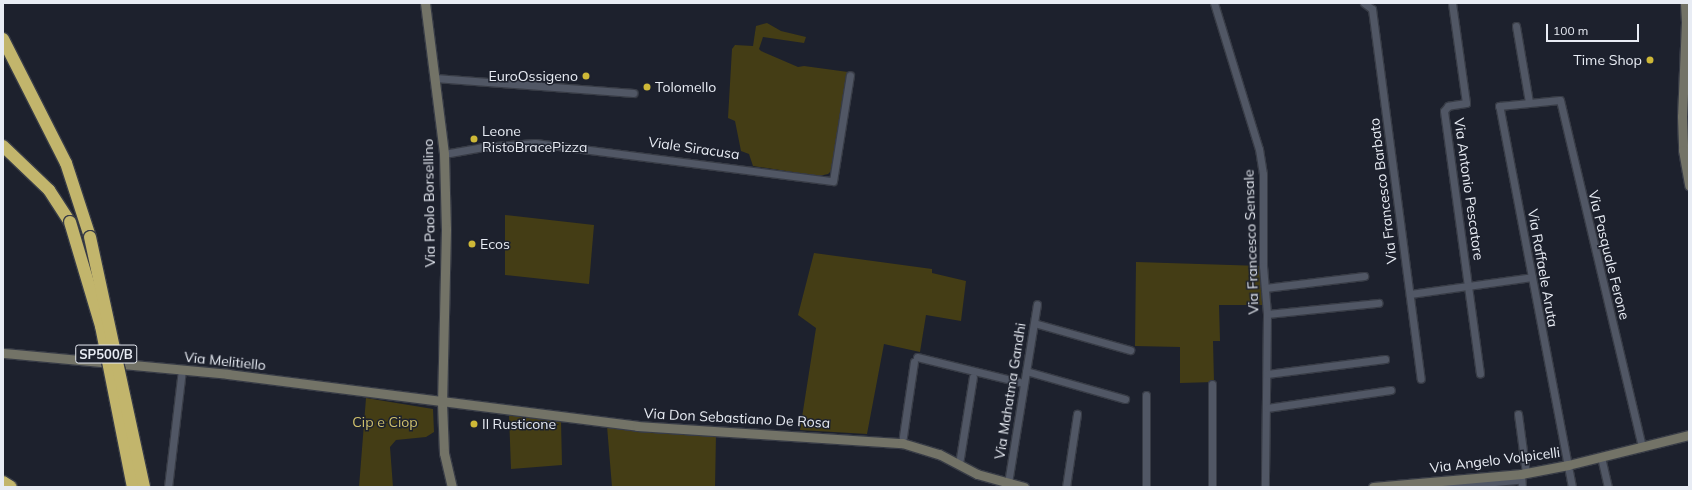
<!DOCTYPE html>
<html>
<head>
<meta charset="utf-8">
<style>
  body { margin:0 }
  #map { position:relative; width:1692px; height:490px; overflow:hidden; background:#1d212d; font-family:Mulish,sans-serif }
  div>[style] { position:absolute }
  .green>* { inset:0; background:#443d15 }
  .roads { filter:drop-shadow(1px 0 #383c46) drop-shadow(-1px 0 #383c46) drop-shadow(0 1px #383c46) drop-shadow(0 -1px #383c46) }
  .street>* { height:7px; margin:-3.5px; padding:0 3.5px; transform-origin:3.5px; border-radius:3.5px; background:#515765 }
  .secondary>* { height:9px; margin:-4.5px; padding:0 4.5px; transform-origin:4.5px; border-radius:4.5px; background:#737367 }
  .highway>* { height:12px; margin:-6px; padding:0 6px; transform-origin:6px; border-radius:6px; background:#c2b56c }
  .bridges { filter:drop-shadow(1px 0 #383c46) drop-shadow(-1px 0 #383c46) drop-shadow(0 1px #383c46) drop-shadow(0 -1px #383c46) }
  .highway-bridge>* { height:12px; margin:-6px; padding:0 6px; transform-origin:6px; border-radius:6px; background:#c2b56c }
  .dots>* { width:11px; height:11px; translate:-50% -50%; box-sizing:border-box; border:2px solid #1d212d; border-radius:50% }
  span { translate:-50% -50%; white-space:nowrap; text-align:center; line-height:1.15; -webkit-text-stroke:3px #1d212d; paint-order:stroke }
  .shield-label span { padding:1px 3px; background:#1d212d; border:1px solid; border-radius:3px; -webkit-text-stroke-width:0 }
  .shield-label { font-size:13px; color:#e8ecf4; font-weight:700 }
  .poi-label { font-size:14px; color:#e8ecf4 }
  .right { translate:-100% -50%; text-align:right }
  .left { translate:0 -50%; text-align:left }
  .street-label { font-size:14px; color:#e8ecf4 }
  .park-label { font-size:14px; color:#cfc06c }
  .frame { position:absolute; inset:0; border:4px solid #e8ecf4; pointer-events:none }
  .scale { position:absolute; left:1546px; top:24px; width:93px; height:18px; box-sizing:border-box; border:2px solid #e8ecf4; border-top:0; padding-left:5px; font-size:12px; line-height:14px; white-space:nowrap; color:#e8ecf4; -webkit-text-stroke:3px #1d212d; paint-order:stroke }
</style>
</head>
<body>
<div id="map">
  <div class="green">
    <i style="clip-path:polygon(767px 23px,781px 31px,806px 37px,804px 43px,763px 37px,759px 49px,761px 51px,798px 67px,804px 66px,848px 72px,833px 169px,828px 174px,819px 176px,753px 166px,749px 154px,741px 151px,735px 121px,728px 118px,732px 49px,735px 45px,753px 46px,756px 26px)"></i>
    <i style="clip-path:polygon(505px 215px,594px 225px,589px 284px,505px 275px)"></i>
    <i style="clip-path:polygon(814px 253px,932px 269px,932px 273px,966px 281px,961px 321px,926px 315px,920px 352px,884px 344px,867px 434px,800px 430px,816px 328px,798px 315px)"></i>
    <i style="clip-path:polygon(1136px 262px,1262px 266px,1263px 305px,1219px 305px,1220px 341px,1213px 341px,1214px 382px,1180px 383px,1180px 347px,1135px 346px)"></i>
    <i style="clip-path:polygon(366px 398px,433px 409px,434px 432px,426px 437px,396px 440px,390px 447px,393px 487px,359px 487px)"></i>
    <i style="clip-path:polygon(509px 415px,561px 421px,562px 465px,511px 469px)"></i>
    <i style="clip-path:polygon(607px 426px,663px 433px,716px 434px,715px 487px,612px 487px)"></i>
  </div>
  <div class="roads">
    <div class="street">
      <i style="left:1214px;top:3px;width:153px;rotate:72.9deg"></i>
      <i style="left:1259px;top:149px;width:25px;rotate:81deg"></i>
      <i style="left:1263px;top:174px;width:92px;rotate:90deg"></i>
      <i style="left:1263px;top:266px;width:48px;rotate:85.2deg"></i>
      <i style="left:1267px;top:314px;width:173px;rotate:90.7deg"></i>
      <i style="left:1364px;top:3px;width:10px;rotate:37deg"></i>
      <i style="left:1372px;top:9px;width:373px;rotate:82.5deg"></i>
      <i style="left:1452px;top:3px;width:101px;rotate:82deg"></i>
      <i style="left:1466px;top:103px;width:18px;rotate:171deg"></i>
      <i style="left:1448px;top:106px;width:6px;rotate:129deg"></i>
      <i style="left:1444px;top:111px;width:265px;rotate:82.2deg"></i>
      <i style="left:1516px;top:26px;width:77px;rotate:80.3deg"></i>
      <i style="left:435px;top:78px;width:199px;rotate:4.3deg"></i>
      <i style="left:444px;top:154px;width:40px;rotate:-10deg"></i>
      <i style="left:483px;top:147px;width:52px;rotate:-4.4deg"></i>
      <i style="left:535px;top:143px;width:300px;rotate:7.3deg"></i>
      <i style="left:833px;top:181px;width:107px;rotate:-80.9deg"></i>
      <i style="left:1265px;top:288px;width:100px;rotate:-6.9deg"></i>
      <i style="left:1410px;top:294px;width:123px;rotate:-7.9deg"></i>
      <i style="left:1267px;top:314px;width:112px;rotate:-5.7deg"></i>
      <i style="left:1034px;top:323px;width:100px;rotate:15.7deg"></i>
      <i style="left:917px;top:357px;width:110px;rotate:13.7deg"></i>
      <i style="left:1026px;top:371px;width:103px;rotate:15.8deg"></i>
      <i style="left:1267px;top:374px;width:119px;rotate:-7.2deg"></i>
      <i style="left:1212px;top:384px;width:103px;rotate:90deg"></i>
      <i style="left:1146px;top:395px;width:92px;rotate:90deg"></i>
      <i style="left:1267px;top:408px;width:125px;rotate:-8.3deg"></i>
      <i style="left:1518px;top:414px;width:60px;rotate:82.3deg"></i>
      <i style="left:902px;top:443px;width:82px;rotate:-81.6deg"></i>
      <i style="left:1601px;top:457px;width:31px;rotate:77deg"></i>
      <i style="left:959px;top:464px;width:88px;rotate:-80.9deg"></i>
      <i style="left:1521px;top:474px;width:13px;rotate:86deg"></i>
      <i style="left:1008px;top:483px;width:181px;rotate:-80.8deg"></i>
      <i style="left:168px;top:487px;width:118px;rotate:-83.2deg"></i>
      <i style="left:1066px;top:487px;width:74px;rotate:-81.4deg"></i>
      <i style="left:1440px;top:487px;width:77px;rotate:-5.2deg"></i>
      <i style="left:1572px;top:487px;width:388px;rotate:-100.8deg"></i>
      <i style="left:1499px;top:106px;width:61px;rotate:-5.6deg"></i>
      <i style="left:1560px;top:100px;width:357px;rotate:76.7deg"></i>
    </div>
    <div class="secondary">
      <i style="left:425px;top:3px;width:152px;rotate:82.8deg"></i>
      <i style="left:444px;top:154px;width:75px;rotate:88.5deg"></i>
      <i style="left:446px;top:229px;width:174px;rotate:91.3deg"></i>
      <i style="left:442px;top:403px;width:50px;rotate:87.7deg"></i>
      <i style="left:444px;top:453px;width:35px;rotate:77deg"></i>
      <i style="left:1685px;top:3px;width:19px;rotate:87deg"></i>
      <i style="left:1686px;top:22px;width:94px;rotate:92.4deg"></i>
      <i style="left:1682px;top:116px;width:34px;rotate:88deg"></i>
      <i style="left:1683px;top:150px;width:36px;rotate:80deg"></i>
      <i style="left:3px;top:353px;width:226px;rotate:5.3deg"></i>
      <i style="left:228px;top:374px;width:412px;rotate:7.2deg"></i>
      <i style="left:637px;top:426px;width:266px;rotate:3.7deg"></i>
      <i style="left:902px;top:443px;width:39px;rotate:17deg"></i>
      <i style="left:939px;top:454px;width:43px;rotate:27.8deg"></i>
      <i style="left:977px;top:474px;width:49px;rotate:15.5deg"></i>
      <i style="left:1373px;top:487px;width:149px;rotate:-5deg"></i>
      <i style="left:1521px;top:474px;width:48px;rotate:-10.8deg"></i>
      <i style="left:1568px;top:465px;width:125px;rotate:-13.9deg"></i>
    </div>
    <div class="highway">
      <i style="left:3px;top:39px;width:139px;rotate:63.1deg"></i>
      <i style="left:66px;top:163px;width:78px;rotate:72deg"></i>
      <i style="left:3px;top:146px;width:64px;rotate:43.7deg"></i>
      <i style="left:49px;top:190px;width:38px;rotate:57deg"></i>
      <i style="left:3px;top:482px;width:9px;rotate:32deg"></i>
    </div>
  </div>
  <div class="bridges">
    <div class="highway-bridge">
      <i style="left:70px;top:222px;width:109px;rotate:73.4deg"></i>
      <i style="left:101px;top:326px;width:164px;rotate:78.8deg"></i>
      <i style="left:90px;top:237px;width:256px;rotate:77.8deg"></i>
    </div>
  </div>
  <div class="dots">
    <i style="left:1650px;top:60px;background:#ceb837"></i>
    <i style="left:586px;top:76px;background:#ceb837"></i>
    <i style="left:647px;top:87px;background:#ceb837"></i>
    <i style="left:474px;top:139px;background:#ceb837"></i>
    <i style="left:472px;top:244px;background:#ceb837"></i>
    <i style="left:474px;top:424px;background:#ceb837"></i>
  </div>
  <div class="shield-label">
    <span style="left:106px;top:354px">SP500/B</span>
  </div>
  <div class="poi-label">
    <span class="right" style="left:1642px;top:60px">Time Shop</span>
    <span class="right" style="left:578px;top:76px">EuroOssigeno</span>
    <span class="left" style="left:655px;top:87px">Tolomello</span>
    <span class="left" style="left:482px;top:139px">Leone<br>RistoBracePizza</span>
    <span class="left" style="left:480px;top:244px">Ecos</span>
    <span class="left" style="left:482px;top:424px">Il Rusticone</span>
  </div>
  <div class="street-label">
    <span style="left:694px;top:148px;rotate:8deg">Viale Siracusa</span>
    <span style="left:1469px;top:189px;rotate:82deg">Via Antonio Pescatore</span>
    <span style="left:1383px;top:191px;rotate:-97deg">Via Francesco Barbato</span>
    <span style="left:429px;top:203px;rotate:-91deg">Via Paolo Borsellino</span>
    <span style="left:1251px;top:242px;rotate:-92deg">Via Francesco Sensale</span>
    <span style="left:1609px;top:255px;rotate:76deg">Via Pasquale Ferone</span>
    <span style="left:1543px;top:268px;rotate:80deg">Via Raffaele Aruta</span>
    <span style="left:225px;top:361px;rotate:6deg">Via Melitiello</span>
    <span style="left:1010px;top:391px;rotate:-81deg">Via Mahatma Gandhi</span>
    <span style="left:737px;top:418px;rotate:3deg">Via Don Sebastiano De Rosa</span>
    <span style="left:1495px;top:460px;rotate:-7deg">Via Angelo Volpicelli</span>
  </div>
  <div class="park-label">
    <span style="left:385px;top:422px">Cip e Ciop</span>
  </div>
  <div class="frame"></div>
  <div class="scale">100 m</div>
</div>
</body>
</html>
